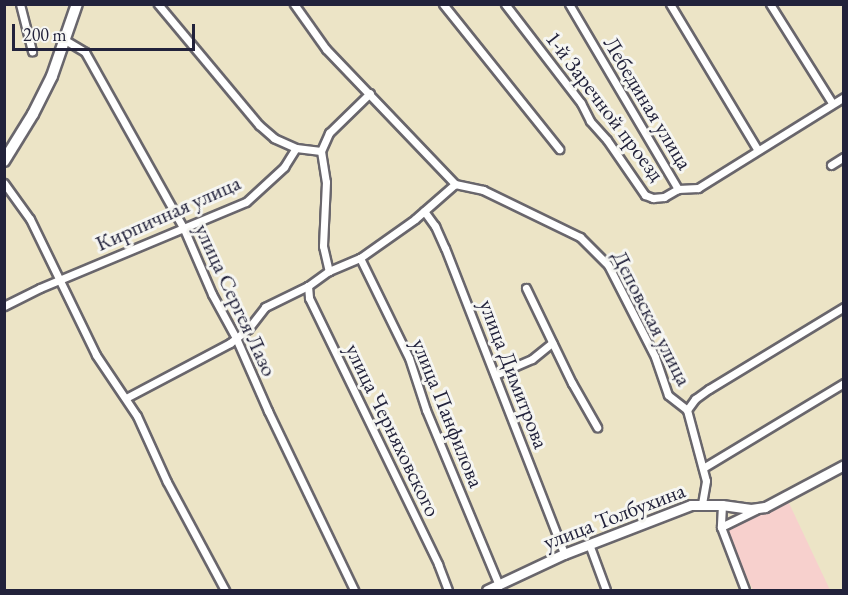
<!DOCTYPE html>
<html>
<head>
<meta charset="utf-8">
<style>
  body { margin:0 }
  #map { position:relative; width:848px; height:595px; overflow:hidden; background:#ece4c6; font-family:"EB Garamond",serif }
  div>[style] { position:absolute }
  .built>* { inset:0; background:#f7d0cd }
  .roads { filter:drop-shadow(2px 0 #69666c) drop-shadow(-2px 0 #69666c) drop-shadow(0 2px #69666c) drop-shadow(0 -2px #69666c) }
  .minor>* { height:7px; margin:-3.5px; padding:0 3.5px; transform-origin:3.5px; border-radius:3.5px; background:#fff }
  .tertiary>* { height:9px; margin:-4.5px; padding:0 4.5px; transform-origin:4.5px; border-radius:4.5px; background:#fff }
  .secondary>* { height:10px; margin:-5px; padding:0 5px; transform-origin:5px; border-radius:5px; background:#fff }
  span { translate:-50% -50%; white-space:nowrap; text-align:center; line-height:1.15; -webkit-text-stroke:6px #f6f6f2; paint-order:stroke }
  .street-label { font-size:22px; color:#22223b }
  .frame { position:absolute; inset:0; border:6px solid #22223b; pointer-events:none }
  .scale { position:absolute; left:12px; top:24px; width:183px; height:27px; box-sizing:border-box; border:3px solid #22223b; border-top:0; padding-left:8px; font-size:18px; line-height:21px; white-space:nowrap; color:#22223b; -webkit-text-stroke:4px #f6f6f2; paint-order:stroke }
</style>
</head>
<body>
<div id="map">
  <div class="built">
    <i style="clip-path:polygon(788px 501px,830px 590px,753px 590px,725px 531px)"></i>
  </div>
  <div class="roads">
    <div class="minor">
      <i style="left:20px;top:4px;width:49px;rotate:75.7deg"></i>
      <i style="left:294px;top:4px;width:55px;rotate:54.6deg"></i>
      <i style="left:326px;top:49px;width:187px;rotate:46.3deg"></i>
      <i style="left:455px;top:184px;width:29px;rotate:12deg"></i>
      <i style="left:483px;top:190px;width:108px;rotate:25.9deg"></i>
      <i style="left:580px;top:237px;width:40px;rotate:45deg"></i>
      <i style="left:608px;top:265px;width:103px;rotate:62.9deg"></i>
      <i style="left:655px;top:357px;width:40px;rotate:71.1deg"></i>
      <i style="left:668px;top:395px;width:24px;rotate:38deg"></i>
      <i style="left:687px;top:410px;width:73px;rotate:75deg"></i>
      <i style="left:706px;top:481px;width:23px;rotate:100deg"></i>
      <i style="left:443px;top:4px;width:186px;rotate:51.3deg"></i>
      <i style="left:505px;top:4px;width:125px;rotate:52.5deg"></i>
      <i style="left:581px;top:103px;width:20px;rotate:63deg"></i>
      <i style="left:590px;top:121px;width:25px;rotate:48deg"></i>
      <i style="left:607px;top:140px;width:67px;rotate:55.4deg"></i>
      <i style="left:645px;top:195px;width:9px;rotate:21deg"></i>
      <i style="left:653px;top:198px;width:11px;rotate:-5deg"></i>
      <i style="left:664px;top:197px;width:16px;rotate:-30deg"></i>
      <i style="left:678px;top:189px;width:20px;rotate:-3deg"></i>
      <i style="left:698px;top:188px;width:172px;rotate:-31.9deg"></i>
      <i style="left:569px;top:4px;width:215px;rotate:59.5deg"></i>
      <i style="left:670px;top:4px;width:169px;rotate:59deg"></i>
      <i style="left:770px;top:4px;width:117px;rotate:57.9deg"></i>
      <i style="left:65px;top:40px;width:23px;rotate:31deg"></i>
      <i style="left:85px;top:52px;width:203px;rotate:60.8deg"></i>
      <i style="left:184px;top:229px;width:71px;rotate:66.7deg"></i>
      <i style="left:212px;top:294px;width:50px;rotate:61.4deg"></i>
      <i style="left:236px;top:338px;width:80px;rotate:66.3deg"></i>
      <i style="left:268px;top:411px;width:199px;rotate:64.3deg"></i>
      <i style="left:296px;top:148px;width:25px;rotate:7deg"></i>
      <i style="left:321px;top:151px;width:20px;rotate:-66deg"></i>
      <i style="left:329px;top:133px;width:57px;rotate:-44.3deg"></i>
      <i style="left:321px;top:151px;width:31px;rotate:81deg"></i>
      <i style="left:326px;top:182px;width:64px;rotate:92.7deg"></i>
      <i style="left:323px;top:246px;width:26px;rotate:77deg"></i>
      <i style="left:831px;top:165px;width:15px;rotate:-32deg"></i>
      <i style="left:4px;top:183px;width:44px;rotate:54.2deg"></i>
      <i style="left:30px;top:219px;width:151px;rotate:64.1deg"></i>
      <i style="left:96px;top:355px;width:73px;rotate:56.1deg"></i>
      <i style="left:137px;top:416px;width:72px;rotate:65.6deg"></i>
      <i style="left:167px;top:482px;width:123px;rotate:61.8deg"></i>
      <i style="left:424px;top:211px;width:19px;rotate:54deg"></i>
      <i style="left:435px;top:226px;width:24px;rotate:66deg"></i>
      <i style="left:445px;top:248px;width:328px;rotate:68.7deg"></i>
      <i style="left:360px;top:258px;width:111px;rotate:63.9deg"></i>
      <i style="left:409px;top:358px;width:55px;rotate:71.9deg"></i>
      <i style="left:426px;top:410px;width:190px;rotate:67.4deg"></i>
      <i style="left:308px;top:286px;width:12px;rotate:85deg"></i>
      <i style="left:309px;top:298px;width:296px;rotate:64.1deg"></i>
      <i style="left:438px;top:564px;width:28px;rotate:69deg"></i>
      <i style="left:526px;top:288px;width:106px;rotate:64.2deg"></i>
      <i style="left:572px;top:383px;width:51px;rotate:60.4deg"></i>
      <i style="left:4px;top:306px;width:40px;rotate:-26.6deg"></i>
      <i style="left:40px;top:288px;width:223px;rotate:-22.7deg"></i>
      <i style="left:246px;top:202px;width:52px;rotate:-42.6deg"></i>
      <i style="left:284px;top:167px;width:22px;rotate:-58deg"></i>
      <i style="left:296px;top:148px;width:24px;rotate:-156deg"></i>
      <i style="left:274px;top:138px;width:20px;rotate:-139deg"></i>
      <i style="left:259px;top:125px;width:158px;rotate:-129.9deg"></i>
      <i style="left:495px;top:375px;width:40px;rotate:-23.4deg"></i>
      <i style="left:532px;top:359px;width:26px;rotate:-39deg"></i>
      <i style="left:126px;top:398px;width:118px;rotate:-27.9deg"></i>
      <i style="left:230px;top:343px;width:23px;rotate:-38deg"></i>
      <i style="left:248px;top:329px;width:28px;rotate:-52deg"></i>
      <i style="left:265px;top:307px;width:48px;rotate:-26deg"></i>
      <i style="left:308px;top:286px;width:26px;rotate:-36deg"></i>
      <i style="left:329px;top:271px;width:34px;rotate:-23deg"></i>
      <i style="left:360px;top:258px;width:67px;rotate:-35.3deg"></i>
      <i style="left:415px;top:219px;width:53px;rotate:-41.2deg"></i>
      <i style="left:687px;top:410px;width:14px;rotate:-54deg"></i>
      <i style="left:695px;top:399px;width:17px;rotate:-36deg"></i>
      <i style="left:709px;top:389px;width:158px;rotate:-31.3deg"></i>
      <i style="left:703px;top:468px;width:165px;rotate:-31.1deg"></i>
      <i style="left:722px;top:505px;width:22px;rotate:93deg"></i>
      <i style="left:721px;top:527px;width:67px;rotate:69.1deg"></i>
      <i style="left:721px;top:527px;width:39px;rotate:-26deg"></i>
      <i style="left:589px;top:544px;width:49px;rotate:69.7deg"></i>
    </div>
    <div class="tertiary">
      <i style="left:487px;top:590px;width:85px;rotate:-25.1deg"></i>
      <i style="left:564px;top:554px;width:136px;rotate:-21.1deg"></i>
      <i style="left:691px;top:505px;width:31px"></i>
      <i style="left:722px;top:505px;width:29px;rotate:8deg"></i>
      <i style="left:751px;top:509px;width:14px;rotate:-8deg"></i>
      <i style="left:765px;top:507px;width:89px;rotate:-28deg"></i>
    </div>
    <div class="secondary">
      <i style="left:4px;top:161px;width:55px;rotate:-58.3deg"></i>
      <i style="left:33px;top:114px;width:42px;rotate:-63.4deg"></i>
      <i style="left:52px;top:76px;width:76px;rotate:-70.9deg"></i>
    </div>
  </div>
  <div class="street-label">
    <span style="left:648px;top:103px;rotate:59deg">Лебединая улица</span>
    <span style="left:605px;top:106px;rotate:53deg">1-й Заречной проезд</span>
    <span style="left:168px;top:213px;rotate:-24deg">Кирпичная улица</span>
    <span style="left:236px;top:300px;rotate:65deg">улица Сергея Лазо</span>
    <span style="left:652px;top:318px;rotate:63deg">Деповская улица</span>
    <span style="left:514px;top:374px;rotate:69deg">улица Димитрова</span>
    <span style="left:448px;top:413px;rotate:68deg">улица Панфилова</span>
    <span style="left:393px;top:430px;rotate:64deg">улица Черняховского</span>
    <span style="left:614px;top:516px;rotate:-21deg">улица Толбухина</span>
  </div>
  <div class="frame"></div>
  <div class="scale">200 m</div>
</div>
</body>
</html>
